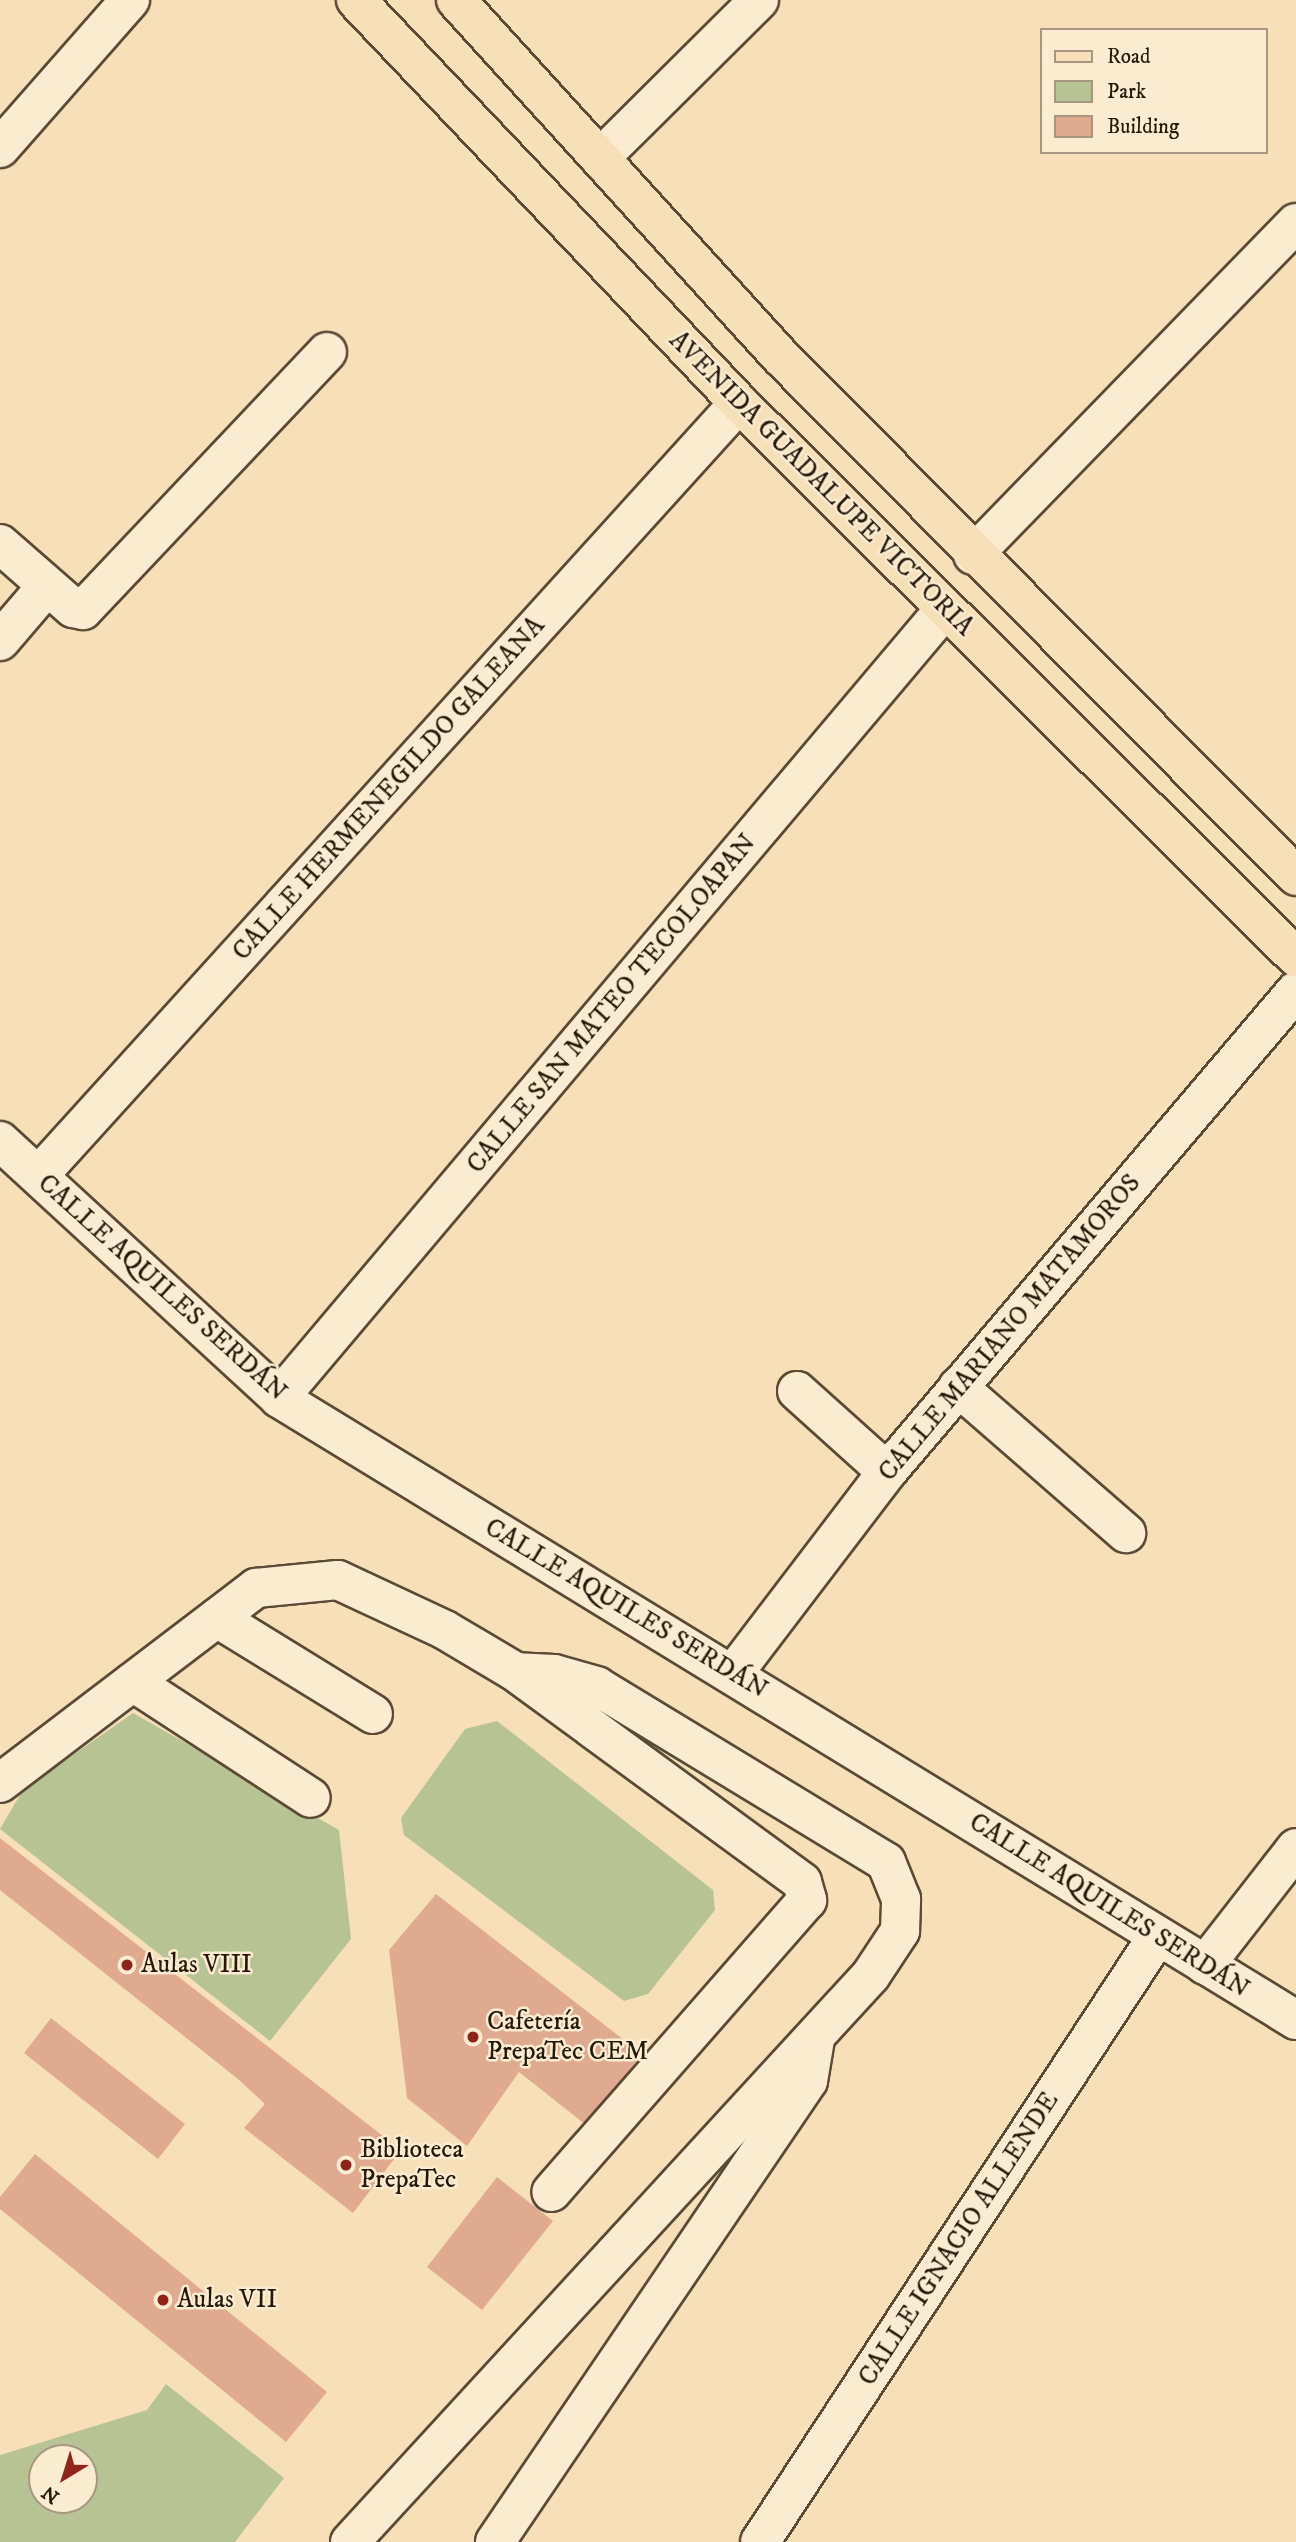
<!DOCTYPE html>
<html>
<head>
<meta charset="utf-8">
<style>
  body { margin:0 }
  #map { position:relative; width:1296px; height:2542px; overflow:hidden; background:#f7e0b8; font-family:"IM FELL DW Pica",serif }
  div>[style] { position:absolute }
  .green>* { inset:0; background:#b7c393 }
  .building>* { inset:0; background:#e0aa8e }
  .roads { filter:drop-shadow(2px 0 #5b4a34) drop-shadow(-2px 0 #5b4a34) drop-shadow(0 2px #5b4a34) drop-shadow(0 -2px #5b4a34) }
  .minor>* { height:38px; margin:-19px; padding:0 19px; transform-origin:19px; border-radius:19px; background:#faebd1 }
  .major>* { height:38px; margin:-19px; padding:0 19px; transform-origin:19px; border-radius:19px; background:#f7e0b8 }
  .dots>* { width:19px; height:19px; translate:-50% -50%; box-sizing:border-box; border:4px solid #faebd1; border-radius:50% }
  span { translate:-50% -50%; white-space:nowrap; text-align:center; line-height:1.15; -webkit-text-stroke:5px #faebd1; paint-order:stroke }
  .street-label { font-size:26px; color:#271808 }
  .poi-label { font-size:26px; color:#271808 }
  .left { translate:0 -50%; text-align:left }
  .legend { position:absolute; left:1040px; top:28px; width:228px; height:126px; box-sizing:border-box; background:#faebd1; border:2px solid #a69781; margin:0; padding:9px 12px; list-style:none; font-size:21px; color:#271808 }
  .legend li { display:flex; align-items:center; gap:14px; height:35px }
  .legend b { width:35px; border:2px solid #a69781 }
  .north { position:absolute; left:28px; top:2444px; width:70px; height:70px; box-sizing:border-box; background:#faebd1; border:2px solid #a69781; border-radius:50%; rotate:218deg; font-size:19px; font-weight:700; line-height:28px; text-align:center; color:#271808 }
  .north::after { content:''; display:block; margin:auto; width:24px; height:32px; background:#8f2418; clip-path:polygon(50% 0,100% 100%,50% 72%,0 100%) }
</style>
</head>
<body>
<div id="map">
  <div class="green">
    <i style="clip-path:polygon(133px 1713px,339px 1830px,351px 1939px,270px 2041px,0 1829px,23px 1790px)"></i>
    <i style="clip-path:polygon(497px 1721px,713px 1890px,715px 1910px,648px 1994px,624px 2001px,404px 1835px,401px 1818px,465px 1729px)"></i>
    <i style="clip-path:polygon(evenodd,166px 2384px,284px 2478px,235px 2542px,0 2542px,0 2455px,147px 2410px,166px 2384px,84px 2458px,84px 2500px,42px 2500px,42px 2458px,84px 2458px)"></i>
  </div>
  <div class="building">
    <i style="clip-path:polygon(0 1838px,401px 2150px,353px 2213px,244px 2128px,265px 2104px,238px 2079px,0 1890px)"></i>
    <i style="clip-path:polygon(436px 1894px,642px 2054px,586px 2125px,519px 2072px,467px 2146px,407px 2098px,389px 1950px)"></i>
    <i style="clip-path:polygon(51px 2018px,185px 2124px,158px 2159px,24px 2053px)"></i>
    <i style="clip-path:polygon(35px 2154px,327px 2392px,286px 2442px,0 2209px,0 2197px)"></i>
    <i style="clip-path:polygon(497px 2177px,553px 2221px,482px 2310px,427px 2267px)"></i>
  </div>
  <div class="roads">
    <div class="minor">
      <i style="left:0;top:148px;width:197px;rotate:-48.7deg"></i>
      <i style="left:600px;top:158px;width:224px;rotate:-44.8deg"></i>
      <i style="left:0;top:544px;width:97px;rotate:41.2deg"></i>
      <i style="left:73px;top:608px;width:10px;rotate:11deg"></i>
      <i style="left:83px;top:610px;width:355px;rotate:-46.6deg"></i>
      <i style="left:973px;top:555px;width:463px;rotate:-45.8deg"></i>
      <i style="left:0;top:641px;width:72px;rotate:-49.5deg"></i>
      <i style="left:0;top:1141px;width:379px;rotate:42.6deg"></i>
      <i style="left:279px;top:1398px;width:1192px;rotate:31.45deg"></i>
      <i style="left:39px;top:1175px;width:1042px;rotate:-47.8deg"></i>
      <i style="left:958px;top:1387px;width:223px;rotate:41deg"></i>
      <i style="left:797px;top:1391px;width:121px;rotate:42deg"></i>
      <i style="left:279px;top:1398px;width:1031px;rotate:-49.84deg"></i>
      <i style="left:217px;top:1618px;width:183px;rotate:31.6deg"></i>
      <i style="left:733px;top:1674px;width:254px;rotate:-52.7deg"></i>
      <i style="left:887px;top:1472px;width:631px;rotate:-49.63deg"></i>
      <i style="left:133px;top:1682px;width:212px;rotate:33.1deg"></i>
      <i style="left:0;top:1783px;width:322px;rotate:-37.3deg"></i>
      <i style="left:256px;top:1588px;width:82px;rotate:-5.6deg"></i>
      <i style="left:338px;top:1580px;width:118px;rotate:25deg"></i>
      <i style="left:445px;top:1630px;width:80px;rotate:30.7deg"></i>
      <i style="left:514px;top:1671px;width:357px;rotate:36.2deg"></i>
      <i style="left:802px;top:1882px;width:19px;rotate:74deg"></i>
      <i style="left:807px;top:1900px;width:388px;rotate:131.2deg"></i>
      <i style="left:1205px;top:1965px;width:148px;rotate:-52.1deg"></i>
      <i style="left:350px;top:2542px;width:770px;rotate:-47.42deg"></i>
      <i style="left:871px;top:1975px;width:53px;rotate:-56.6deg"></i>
      <i style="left:900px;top:1931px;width:32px;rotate:-88deg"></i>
      <i style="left:901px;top:1899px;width:40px;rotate:-112deg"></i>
      <i style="left:886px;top:1862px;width:338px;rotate:-148.7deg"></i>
      <i style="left:597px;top:1686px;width:45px;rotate:-164.4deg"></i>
      <i style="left:554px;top:1674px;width:36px;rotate:-177deg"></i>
      <i style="left:495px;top:2542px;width:557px;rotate:-55.83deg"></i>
      <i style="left:808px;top:2081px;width:43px;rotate:-80.5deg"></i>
      <i style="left:760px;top:2542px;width:724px;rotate:-56.73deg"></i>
    </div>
    <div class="major">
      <i style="left:356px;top:0;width:556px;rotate:46.46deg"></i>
      <i style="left:739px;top:403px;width:786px;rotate:44.85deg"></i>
      <i style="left:456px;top:0;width:483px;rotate:47.7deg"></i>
      <i style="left:781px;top:357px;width:731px;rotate:45.22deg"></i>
    </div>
  </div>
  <div class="dots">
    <i style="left:127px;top:1965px;background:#8f2418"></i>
    <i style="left:473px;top:2037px;background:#8f2418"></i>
    <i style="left:346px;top:2165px;background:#8f2418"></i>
    <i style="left:163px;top:2300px;background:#8f2418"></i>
  </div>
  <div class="street-label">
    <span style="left:821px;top:484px;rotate:45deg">AVENIDA GUADALUPE VICTORIA</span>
    <span style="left:389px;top:789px;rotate:-48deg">CALLE HERMENEGILDO GALEANA</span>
    <span style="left:612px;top:1004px;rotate:-50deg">CALLE SAN MATEO TECOLOAPAN</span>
    <span style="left:162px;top:1288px;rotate:42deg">CALLE AQUILES SERDÁN</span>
    <span style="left:1010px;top:1328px;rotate:-50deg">CALLE MARIANO MATAMOROS</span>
    <span style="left:626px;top:1609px;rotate:31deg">CALLE AQUILES SERDÁN</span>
    <span style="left:1109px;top:1906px;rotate:32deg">CALLE AQUILES SERDÁN</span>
    <span style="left:959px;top:2239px;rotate:-57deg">CALLE IGNACIO ALLENDE</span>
  </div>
  <div class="poi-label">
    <span class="left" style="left:141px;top:1965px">Aulas VIII</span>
    <span class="left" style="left:487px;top:2037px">Cafetería<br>PrepaTec CEM</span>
    <span class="left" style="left:360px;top:2165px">Biblioteca<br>PrepaTec</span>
    <span class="left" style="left:177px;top:2300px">Aulas VII</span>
  </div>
  <ul class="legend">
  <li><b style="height:9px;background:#f7e0b8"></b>Road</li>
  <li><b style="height:19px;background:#b7c393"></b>Park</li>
  <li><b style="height:19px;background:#e0aa8e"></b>Building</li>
  </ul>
  <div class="north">N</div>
</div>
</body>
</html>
